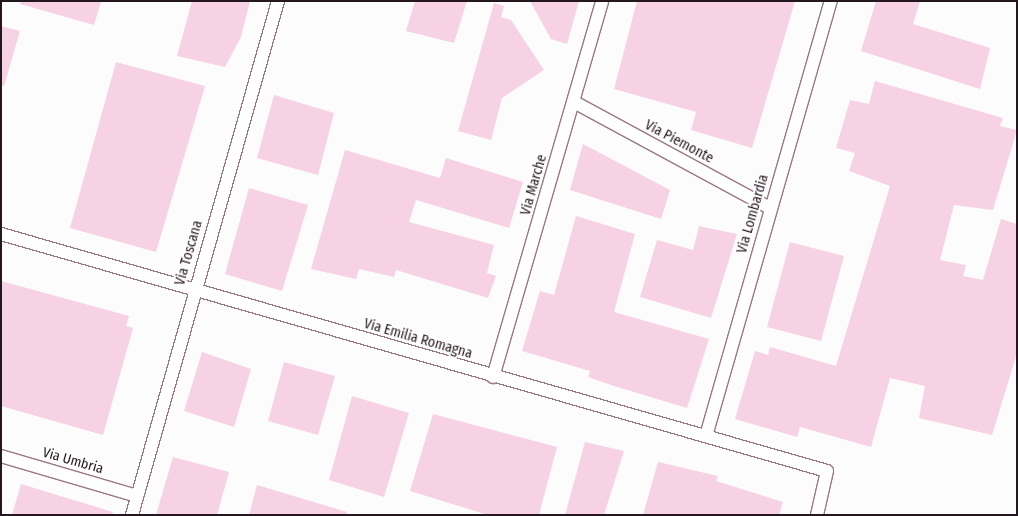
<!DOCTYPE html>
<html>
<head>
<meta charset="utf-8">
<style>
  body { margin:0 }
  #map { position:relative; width:1018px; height:516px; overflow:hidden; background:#fcfcfc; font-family:"Fira Sans Condensed",sans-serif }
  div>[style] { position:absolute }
  .building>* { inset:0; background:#f7d2e4 }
  .roads { filter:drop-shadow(1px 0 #987687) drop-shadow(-1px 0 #987687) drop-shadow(0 1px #987687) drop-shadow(0 -1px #987687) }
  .minor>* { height:12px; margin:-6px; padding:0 6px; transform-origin:6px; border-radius:6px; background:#fff }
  span { translate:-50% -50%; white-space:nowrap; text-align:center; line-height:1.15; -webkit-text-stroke:4px #fff; paint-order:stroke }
  .street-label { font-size:14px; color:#24171e }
  .frame { position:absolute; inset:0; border:2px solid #24171e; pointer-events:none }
</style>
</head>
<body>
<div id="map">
  <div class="building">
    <i style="clip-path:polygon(21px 1px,101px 1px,94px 25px,20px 4px)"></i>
    <i style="clip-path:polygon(192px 1px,250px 1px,241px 37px,225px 67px,177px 56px)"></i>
    <i style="clip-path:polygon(415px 1px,467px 1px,454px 43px,406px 31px)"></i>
    <i style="clip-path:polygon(530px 1px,579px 1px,567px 44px,551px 39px)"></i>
    <i style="clip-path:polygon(637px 1px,795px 1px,752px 148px,691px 130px,696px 112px,614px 89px)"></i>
    <i style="clip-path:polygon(876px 1px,920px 1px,913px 24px,990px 48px,980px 89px,861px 51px)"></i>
    <i style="clip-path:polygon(494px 3px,504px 6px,501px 17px,511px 20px,544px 70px,502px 98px,491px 140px,458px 131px)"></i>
    <i style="clip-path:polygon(1px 26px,20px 31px,4px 86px,1px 85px)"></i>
    <i style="clip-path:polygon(116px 62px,205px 86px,156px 252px,70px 228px)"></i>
    <i style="clip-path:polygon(875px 81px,1003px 118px,1000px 126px,1017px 130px,993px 210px,954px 205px,940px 260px,966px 265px,963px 276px,983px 280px,1001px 219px,1017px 224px,1017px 353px,992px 435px,919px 418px,925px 386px,890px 378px,871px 447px,800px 427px,797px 437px,735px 419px,755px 351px,768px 355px,770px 347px,836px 366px,890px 186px,849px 171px,855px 153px,836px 148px,850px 100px,869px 104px)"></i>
    <i style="clip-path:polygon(274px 95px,334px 113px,318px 175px,257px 158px)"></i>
    <i style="clip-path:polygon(583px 144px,670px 190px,661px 219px,570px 190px)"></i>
    <i style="clip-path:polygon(345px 150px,440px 178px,446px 158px,523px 182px,509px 228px,416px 200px,409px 222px,494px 245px,487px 273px,496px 276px,488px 298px,396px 270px,394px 277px,359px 269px,356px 279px,311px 269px)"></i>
    <i style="clip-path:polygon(249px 188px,308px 205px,282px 291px,225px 274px)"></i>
    <i style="clip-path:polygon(576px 216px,635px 234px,614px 312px,709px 339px,687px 408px,614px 386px,588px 377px,590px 371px,522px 351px,540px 291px,554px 295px)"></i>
    <i style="clip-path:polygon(699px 226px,737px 234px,711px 318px,640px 297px,657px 240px,693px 250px)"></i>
    <i style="clip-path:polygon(790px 242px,844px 256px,821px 341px,767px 327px)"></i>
    <i style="clip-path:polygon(1px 281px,129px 316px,126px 326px,133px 328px,103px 435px,1px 406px)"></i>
    <i style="clip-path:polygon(202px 352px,251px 369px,234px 427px,184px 411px)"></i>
    <i style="clip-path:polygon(284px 362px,335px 376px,318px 435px,268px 421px)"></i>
    <i style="clip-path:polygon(352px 396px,409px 413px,384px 497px,329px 480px)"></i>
    <i style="clip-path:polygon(433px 414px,557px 447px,539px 515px,488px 515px,410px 491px)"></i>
    <i style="clip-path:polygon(585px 442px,624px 451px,604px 515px,565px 515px)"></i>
    <i style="clip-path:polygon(173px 457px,229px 472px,217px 515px,156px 515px)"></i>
    <i style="clip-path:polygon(658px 462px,718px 476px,716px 481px,783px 502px,779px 515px,643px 515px)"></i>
    <i style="clip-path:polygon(21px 484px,113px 512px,112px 515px,12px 515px)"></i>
    <i style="clip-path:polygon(257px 485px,347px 512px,346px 515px,249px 515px)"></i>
  </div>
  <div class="roads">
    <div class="minor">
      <i style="left:574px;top:102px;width:223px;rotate:28.4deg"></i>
      <i style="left:1px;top:234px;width:859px;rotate:16.01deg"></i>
      <i style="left:827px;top:471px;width:45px;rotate:102.8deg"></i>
      <i style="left:493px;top:377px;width:391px;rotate:-73.8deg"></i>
      <i style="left:706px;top:436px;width:453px;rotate:-74deg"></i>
      <i style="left:1px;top:456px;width:142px;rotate:16.4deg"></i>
      <i style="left:132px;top:515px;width:534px;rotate:-74.14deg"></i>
    </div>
  </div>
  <div class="street-label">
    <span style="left:679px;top:142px;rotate:28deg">Via Piemonte</span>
    <span style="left:534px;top:185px;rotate:-74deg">Via Marche</span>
    <span style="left:753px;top:214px;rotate:-74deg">Via Lombardia</span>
    <span style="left:189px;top:253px;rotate:-74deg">Via Toscana</span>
    <span style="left:418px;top:339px;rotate:16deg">Via Emilia Romagna</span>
    <span style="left:73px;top:461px;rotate:16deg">Via Umbria</span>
  </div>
  <div class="frame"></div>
</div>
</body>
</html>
